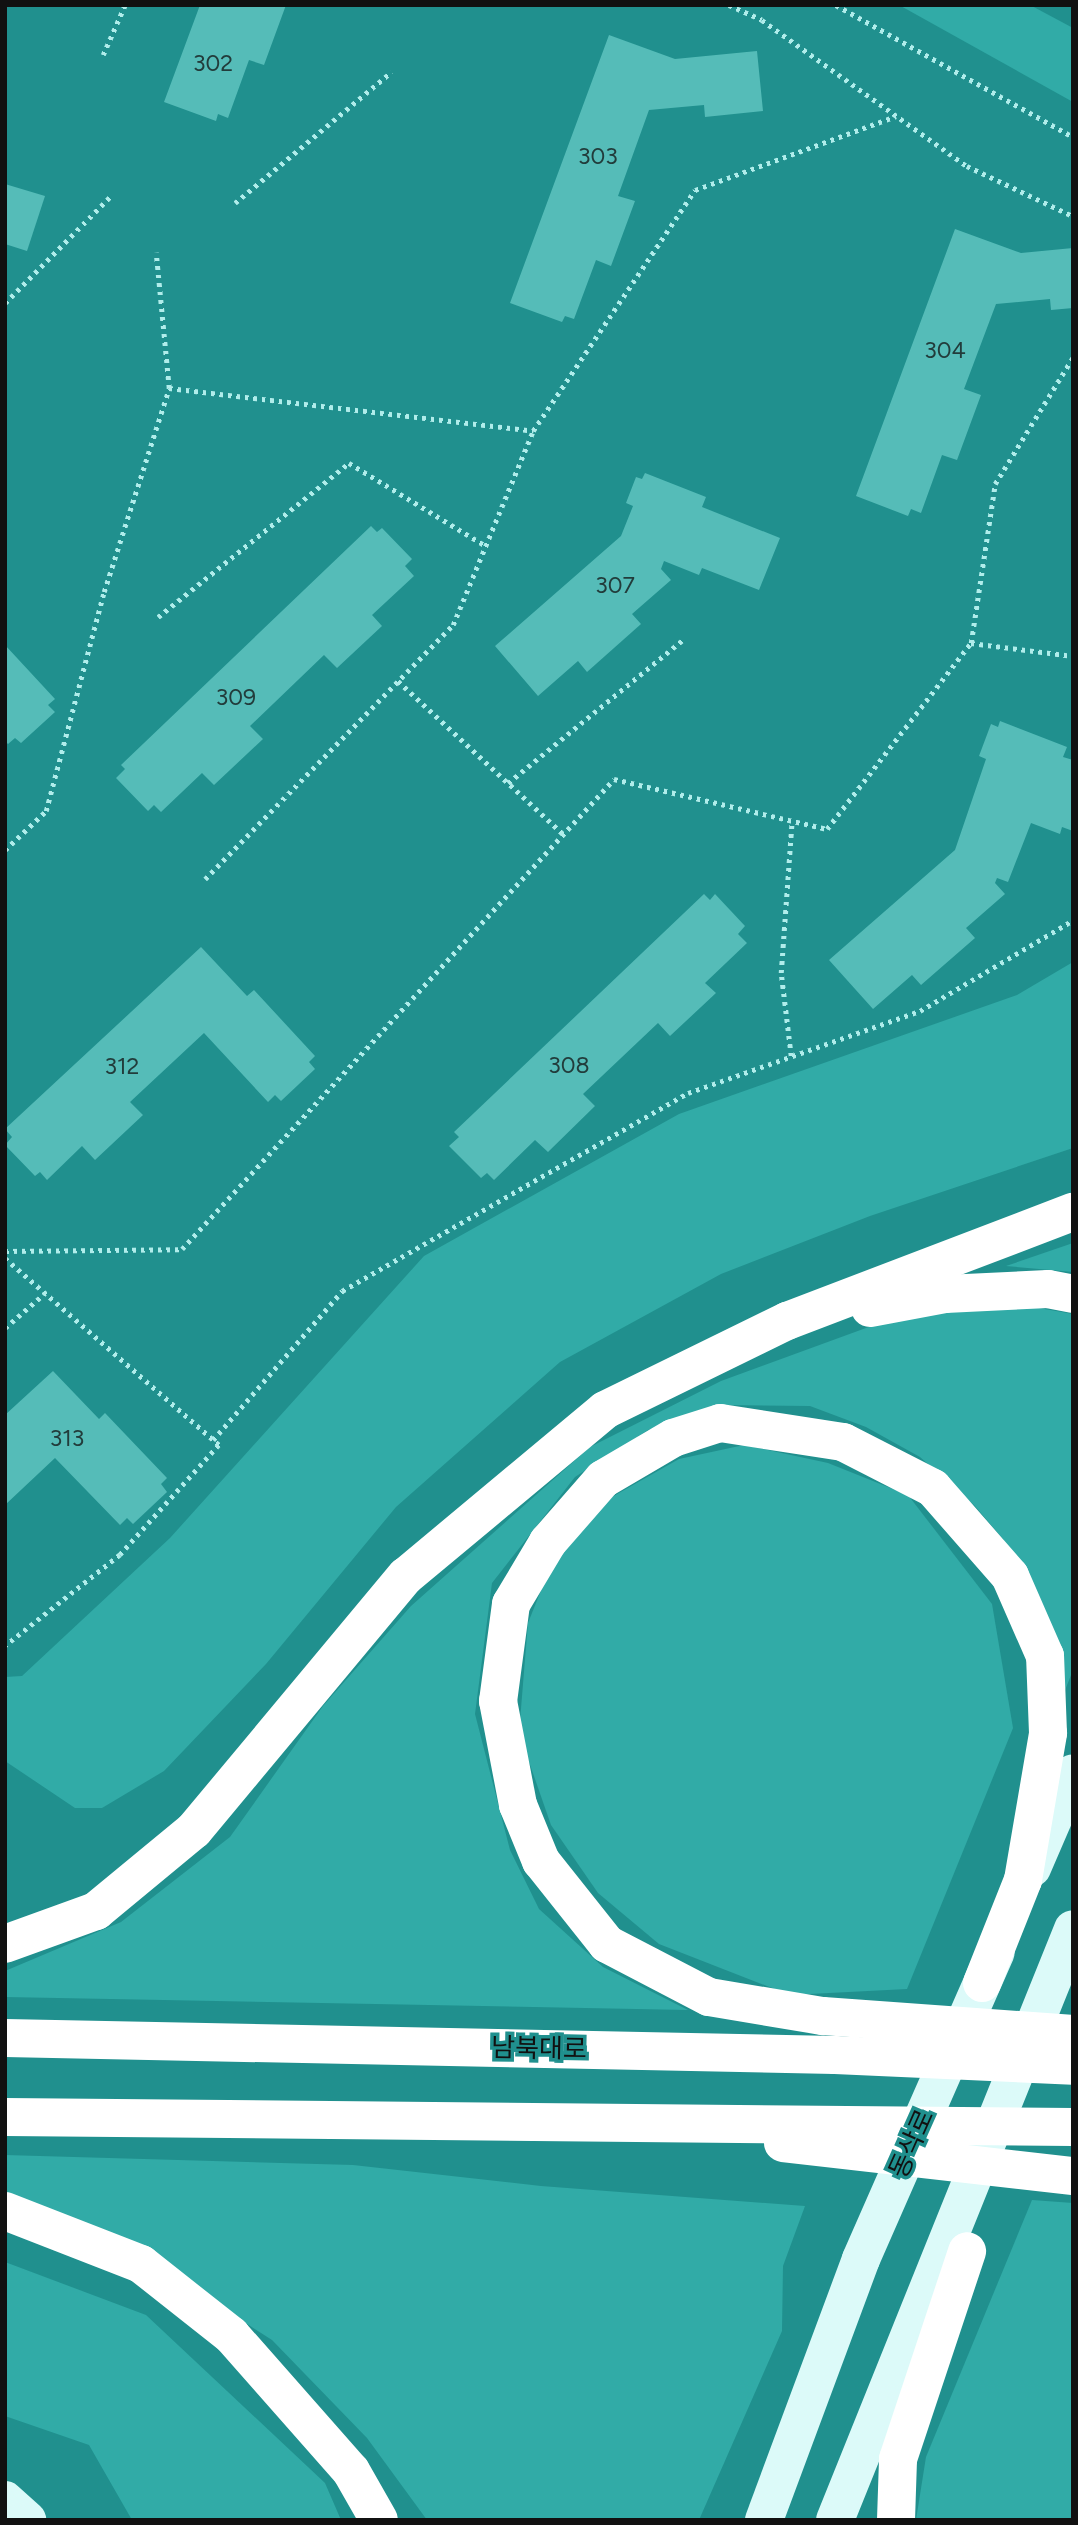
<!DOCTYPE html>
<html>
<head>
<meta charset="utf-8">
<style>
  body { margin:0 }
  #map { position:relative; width:1078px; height:2525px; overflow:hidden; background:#20908e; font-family:Figtree,"Noto Sans KR",sans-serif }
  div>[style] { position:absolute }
  .green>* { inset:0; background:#31aba7 }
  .building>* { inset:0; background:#55bcb8 }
  .path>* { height:4.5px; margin-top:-2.25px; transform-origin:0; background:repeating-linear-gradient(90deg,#b0edeb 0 3.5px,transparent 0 8.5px) }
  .secondary>* { height:38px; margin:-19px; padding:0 19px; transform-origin:19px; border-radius:19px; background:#dcfaf9 }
  .highway>* { height:38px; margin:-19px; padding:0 19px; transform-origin:19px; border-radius:19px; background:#fff }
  span { translate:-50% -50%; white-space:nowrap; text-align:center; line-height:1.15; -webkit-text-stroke:7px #20908e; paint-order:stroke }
  .number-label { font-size:23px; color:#223c3b }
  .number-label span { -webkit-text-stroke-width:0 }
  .street-label { font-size:26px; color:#111 }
  .frame { position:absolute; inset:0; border:7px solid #111; pointer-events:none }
</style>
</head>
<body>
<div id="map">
  <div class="green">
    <i style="clip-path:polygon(899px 5px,1030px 5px,1073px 28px,1073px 102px)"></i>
    <i style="clip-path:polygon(1073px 962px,1073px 1148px,870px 1216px,721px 1274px,560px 1362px,396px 1507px,266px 1664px,164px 1771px,102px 1808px,75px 1808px,5px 1761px,5px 1677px,22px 1676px,170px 1538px,424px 1256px,679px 1114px,1017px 995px)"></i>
    <i style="clip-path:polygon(1073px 1243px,1073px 1272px,1006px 1266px)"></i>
    <i style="clip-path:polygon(1022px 1305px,1073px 1314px,1073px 1670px,1060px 1703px,1003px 1539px,974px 1505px,920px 1457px,866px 1427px,810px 1406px,720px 1405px,648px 1430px,575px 1477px,492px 1583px,475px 1714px,510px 1850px,539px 1909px,603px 1967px,688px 2010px,5px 1997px,5px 1971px,121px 1922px,230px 1837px,323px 1706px,411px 1606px,590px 1447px,721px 1381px,907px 1313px)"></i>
    <i style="clip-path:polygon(744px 1445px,828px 1463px,908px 1495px,992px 1604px,1013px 1728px,907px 1989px,790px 1995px,659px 1944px,598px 1893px,551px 1825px,519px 1733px,528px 1623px,554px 1558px,596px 1506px,679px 1459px)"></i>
    <i style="clip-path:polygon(5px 2155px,353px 2165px,541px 2186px,805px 2206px,783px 2266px,782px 2331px,699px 2520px,427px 2520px,367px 2438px,272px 2340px,143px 2257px,5px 2193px)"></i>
    <i style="clip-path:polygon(1032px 2200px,1073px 2203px,1073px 2520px,916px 2520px,926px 2457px)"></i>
    <i style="clip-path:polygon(5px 2262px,146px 2315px,325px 2483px,341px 2520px,132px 2520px,89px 2445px,5px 2416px)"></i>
  </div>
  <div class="building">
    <i style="clip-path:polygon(200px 5px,286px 5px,264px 65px,249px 60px,228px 118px,218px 114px,216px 121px,164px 102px)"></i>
    <i style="clip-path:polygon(609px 35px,675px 59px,757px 51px,763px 111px,705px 117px,704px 105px,649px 110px,618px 196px,635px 201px,611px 266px,596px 260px,574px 319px,565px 316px,562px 322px,510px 303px)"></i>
    <i style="clip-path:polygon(5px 184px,45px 196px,27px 251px,5px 244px)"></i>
    <i style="clip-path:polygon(955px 229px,1021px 253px,1073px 248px,1073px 308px,1051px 310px,1050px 299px,996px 304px,964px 389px,981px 395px,957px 460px,942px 455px,921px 513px,911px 509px,908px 516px,856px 496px)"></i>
    <i style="clip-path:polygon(645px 473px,706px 497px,702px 507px,780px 538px,759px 590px,702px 568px,699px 575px,664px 561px,661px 569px,671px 580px,632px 614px,641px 624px,587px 672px,578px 661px,538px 696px,495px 646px,621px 536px,633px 506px,626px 503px,636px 477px,642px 479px)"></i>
    <i style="clip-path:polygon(371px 526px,377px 532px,382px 528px,412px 559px,405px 566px,414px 576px,372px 615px,382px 626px,337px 668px,324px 655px,250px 726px,263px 739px,214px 785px,202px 773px,161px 812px,154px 805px,148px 811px,116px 778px,125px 769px,121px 765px)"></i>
    <i style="clip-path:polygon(5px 645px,55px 699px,48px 705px,55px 712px,21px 743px,15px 738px,8px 744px,5px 741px)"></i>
    <i style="clip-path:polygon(1000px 721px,1067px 747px,1063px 757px,1073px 760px,1073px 831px,1062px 827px,1060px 834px,1031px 823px,1008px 882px,997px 878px,995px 883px,1005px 894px,966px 928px,975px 938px,921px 985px,912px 975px,873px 1009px,829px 960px,955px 850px,986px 759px,979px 756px,991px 724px,998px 727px)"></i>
    <i style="clip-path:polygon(704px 894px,710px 900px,715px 894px,745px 926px,738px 934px,747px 943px,705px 983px,716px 993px,670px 1036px,658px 1023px,583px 1094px,595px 1106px,548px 1152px,535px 1140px,494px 1180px,487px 1173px,481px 1178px,449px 1146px,459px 1137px,454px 1132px)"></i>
    <i style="clip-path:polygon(201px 947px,247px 996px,254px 990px,315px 1056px,309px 1062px,315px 1069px,281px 1101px,275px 1095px,268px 1102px,204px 1033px,130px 1102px,143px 1115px,95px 1160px,82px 1146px,47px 1180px,40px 1172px,35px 1176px,5px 1145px,12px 1137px,5px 1129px)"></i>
    <i style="clip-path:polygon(53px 1371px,99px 1419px,105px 1413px,167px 1478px,161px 1484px,167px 1492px,133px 1524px,127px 1518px,120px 1525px,55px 1458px,5px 1505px,5px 1415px)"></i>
  </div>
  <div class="path">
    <i style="left:729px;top:5px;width:36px;rotate:24deg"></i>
    <i style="left:762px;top:20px;width:252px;rotate:35.5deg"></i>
    <i style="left:967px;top:166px;width:117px;rotate:25.3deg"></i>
    <i style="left:836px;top:5px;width:271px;rotate:29.1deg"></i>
    <i style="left:103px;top:55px;width:55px;rotate:-66.3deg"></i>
    <i style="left:235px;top:203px;width:204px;rotate:-40deg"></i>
    <i style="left:5px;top:303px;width:151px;rotate:-45.3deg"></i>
    <i style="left:169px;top:388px;width:367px;rotate:6.7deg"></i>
    <i style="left:158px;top:617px;width:245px;rotate:-38.9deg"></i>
    <i style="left:349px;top:463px;width:160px;rotate:31.2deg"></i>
    <i style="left:971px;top:643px;width:161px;rotate:-81.4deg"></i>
    <i style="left:995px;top:484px;width:149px;rotate:-58.4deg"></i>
    <i style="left:398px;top:681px;width:225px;rotate:42.8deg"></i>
    <i style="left:508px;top:783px;width:227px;rotate:-39.3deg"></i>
    <i style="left:5px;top:850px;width:57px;rotate:-43.6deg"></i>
    <i style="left:46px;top:811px;width:227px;rotate:-75.2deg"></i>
    <i style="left:104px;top:592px;width:214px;rotate:-72.3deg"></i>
    <i style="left:169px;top:388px;width:136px;rotate:-95.5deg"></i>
    <i style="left:205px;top:879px;width:355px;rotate:-45.7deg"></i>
    <i style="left:453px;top:625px;width:210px;rotate:-67.6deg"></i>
    <i style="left:533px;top:431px;width:290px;rotate:-56.1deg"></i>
    <i style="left:695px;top:190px;width:214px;rotate:-20.2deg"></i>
    <i style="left:791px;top:1056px;width:84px;rotate:-96.9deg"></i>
    <i style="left:781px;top:973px;width:152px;rotate:-85.9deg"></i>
    <i style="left:5px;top:1251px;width:177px;rotate:-0.6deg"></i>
    <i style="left:182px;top:1249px;width:638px;rotate:-47.41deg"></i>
    <i style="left:614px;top:779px;width:219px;rotate:13.2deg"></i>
    <i style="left:827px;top:829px;width:235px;rotate:-52.3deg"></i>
    <i style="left:971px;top:643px;width:103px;rotate:7.3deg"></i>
    <i style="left:5px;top:1258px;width:284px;rotate:41.1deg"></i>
    <i style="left:219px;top:1445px;width:148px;rotate:132deg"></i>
    <i style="left:120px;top:1555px;width:147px;rotate:141.6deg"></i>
    <i style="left:5px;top:1328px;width:53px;rotate:-41.2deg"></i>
    <i style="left:213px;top:1440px;width:197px;rotate:-49.1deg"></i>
    <i style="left:342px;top:1291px;width:399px;rotate:-29.8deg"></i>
    <i style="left:688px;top:1093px;width:246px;rotate:-19.5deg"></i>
    <i style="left:920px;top:1011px;width:178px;rotate:-30.7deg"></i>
  </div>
  <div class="secondary">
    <i style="left:1032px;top:1868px;width:103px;rotate:-66.7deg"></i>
    <i style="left:5px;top:2500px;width:30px;rotate:42deg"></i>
    <i style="left:764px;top:2520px;width:278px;rotate:-69.6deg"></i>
    <i style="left:861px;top:2259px;width:335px;rotate:-66.3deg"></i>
    <i style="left:835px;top:2520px;width:637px;rotate:-68.06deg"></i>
  </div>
  <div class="highway">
    <i style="left:870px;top:1308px;width:76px;rotate:-10.6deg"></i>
    <i style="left:945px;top:1294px;width:103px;rotate:-2.8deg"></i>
    <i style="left:1048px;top:1289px;width:25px;rotate:11deg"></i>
    <i style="left:5px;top:1944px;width:97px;rotate:-19.9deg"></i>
    <i style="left:96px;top:1911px;width:127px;rotate:-39.6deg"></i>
    <i style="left:194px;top:1830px;width:331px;rotate:-50.2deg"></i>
    <i style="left:406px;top:1576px;width:259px;rotate:-39.8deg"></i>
    <i style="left:605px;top:1410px;width:203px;rotate:-26.1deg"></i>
    <i style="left:787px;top:1321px;width:306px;rotate:-20.9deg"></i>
    <i style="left:982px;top:1983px;width:111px;rotate:-68.3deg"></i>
    <i style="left:1023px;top:1880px;width:149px;rotate:-80.3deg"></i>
    <i style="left:1048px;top:1733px;width:77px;rotate:-92.2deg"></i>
    <i style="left:1045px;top:1656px;width:87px;rotate:-113.6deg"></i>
    <i style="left:1010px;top:1576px;width:117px;rotate:-131.2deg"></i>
    <i style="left:933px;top:1488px;width:101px;rotate:-152.9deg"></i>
    <i style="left:843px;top:1442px;width:124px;rotate:-171.2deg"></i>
    <i style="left:720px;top:1423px;width:49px;rotate:162.3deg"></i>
    <i style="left:673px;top:1438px;width:81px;rotate:149.6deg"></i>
    <i style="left:603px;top:1479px;width:84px;rotate:131.1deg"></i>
    <i style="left:548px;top:1542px;width:72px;rotate:120.8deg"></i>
    <i style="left:511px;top:1604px;width:98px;rotate:97.6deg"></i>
    <i style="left:498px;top:1701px;width:106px;rotate:79.1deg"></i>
    <i style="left:518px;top:1805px;width:61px;rotate:67.7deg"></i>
    <i style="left:541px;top:1861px;width:106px;rotate:51.5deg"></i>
    <i style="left:607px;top:1944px;width:115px;rotate:27.5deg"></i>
    <i style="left:709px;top:1997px;width:116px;rotate:9.5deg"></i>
    <i style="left:823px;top:2016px;width:251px;rotate:4.1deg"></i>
    <i style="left:5px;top:2038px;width:830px;rotate:1.17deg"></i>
    <i style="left:835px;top:2055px;width:238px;rotate:2.6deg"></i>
    <i style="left:5px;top:2117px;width:1068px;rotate:0.54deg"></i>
    <i style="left:783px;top:2143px;width:292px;rotate:6.5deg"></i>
    <i style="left:5px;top:2211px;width:146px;rotate:21.3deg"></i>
    <i style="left:141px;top:2264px;width:115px;rotate:38.3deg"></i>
    <i style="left:231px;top:2335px;width:181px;rotate:48.6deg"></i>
    <i style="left:351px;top:2471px;width:56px;rotate:60.3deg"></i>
    <i style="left:896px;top:2520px;width:61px;rotate:-88.1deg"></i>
    <i style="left:898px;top:2459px;width:219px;rotate:-71.6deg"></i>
  </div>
  <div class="number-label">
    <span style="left:213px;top:63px">302</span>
    <span style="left:598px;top:156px">303</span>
    <span style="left:945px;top:350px">304</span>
    <span style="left:615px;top:585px">307</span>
    <span style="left:236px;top:697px">309</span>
    <span style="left:569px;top:1065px">308</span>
    <span style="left:122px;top:1066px">312</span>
    <span style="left:67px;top:1438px">313</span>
  </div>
  <div class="street-label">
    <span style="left:539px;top:2049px;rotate:1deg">남북대로</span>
    <span style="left:912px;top:2144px;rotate:-66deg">동삭로</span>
  </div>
  <div class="frame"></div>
</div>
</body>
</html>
